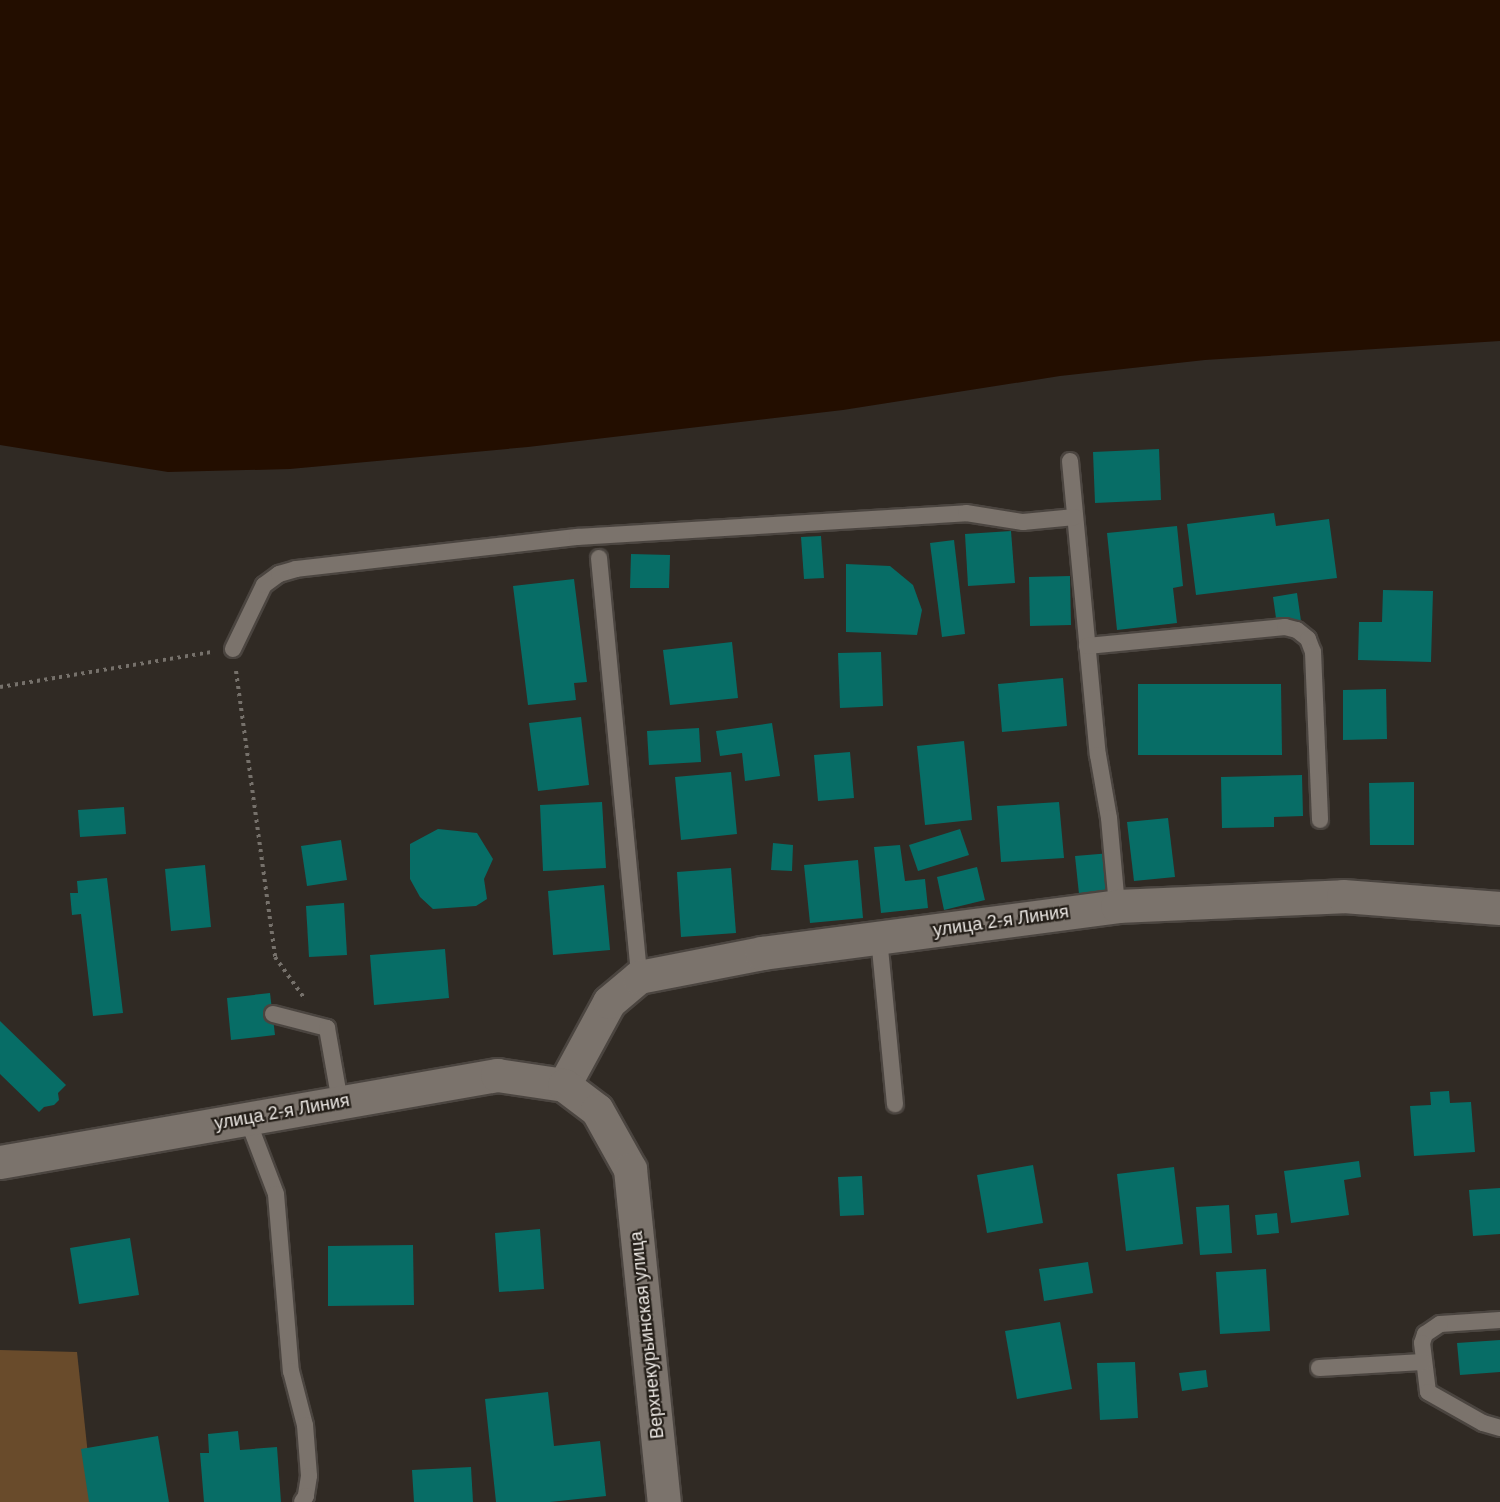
<!DOCTYPE html>
<html>
<head>
<meta charset="utf-8">
<style>
  body { margin:0 }
  #map { position:relative; width:1500px; height:1502px; overflow:hidden; background:#302a24; font-family:Arial,sans-serif }
  div>[style] { position:absolute }
  .green>* { inset:0; background:#694b2b }
  .water>* { inset:0; background:#230e00 }
  .building>* { inset:0; background:#076d66 }
  .path>* { height:4px; margin-top:-2px; transform-origin:0; background:repeating-linear-gradient(90deg,#76716b 0 3px,transparent 0 7.5px) }
  .roads { filter:drop-shadow(2px 0 #4b4540) drop-shadow(-2px 0 #4b4540) drop-shadow(0 2px #4b4540) drop-shadow(0 -2px #4b4540) }
  .lane>* { height:16px; margin:-8px; padding:0 8px; transform-origin:8px; border-radius:8px; background:#7b736c }
  .street>* { height:33px; margin:-16.5px; padding:0 16.5px; transform-origin:16.5px; border-radius:16.5px; background:#7b736c }
  span { translate:-50% -50%; white-space:nowrap; text-align:center; line-height:1.15; -webkit-text-stroke:4.5px #26201a; paint-order:stroke }
  .street-label { font-size:18px; color:#ebe7e3 }
</style>
</head>
<body>
<div id="map">
  <div class="green">
    <i style="clip-path:polygon(0 1350px,77px 1352px,93px 1502px,0 1502px)"></i>
  </div>
  <div class="water">
    <i style="clip-path:polygon(0 0,1500px 0,1500px 341px,1205px 360px,1060px 376px,843px 410px,528px 447px,290px 469px,168px 472px,0 445px)"></i>
  </div>
  <div class="building">
    <i style="clip-path:polygon(1159px 449px,1161px 500px,1095px 503px,1093px 452px)"></i>
    <i style="clip-path:polygon(1274px 513px,1276px 526px,1329px 519px,1337px 578px,1196px 595px,1187px 524px)"></i>
    <i style="clip-path:polygon(1177px 526px,1183px 586px,1173px 588px,1177px 623px,1117px 630px,1107px 533px)"></i>
    <i style="clip-path:polygon(1011px 531px,1015px 583px,968px 586px,965px 534px)"></i>
    <i style="clip-path:polygon(821px 536px,824px 578px,804px 579px,801px 537px)"></i>
    <i style="clip-path:polygon(954px 540px,965px 634px,942px 637px,930px 543px)"></i>
    <i style="clip-path:polygon(631px 554px,670px 555px,669px 588px,630px 588px)"></i>
    <i style="clip-path:polygon(846px 564px,890px 566px,913px 585px,922px 610px,917px 635px,846px 632px)"></i>
    <i style="clip-path:polygon(1070px 576px,1071px 625px,1030px 626px,1029px 577px)"></i>
    <i style="clip-path:polygon(574px 579px,587px 682px,574px 683px,576px 700px,528px 705px,513px 586px)"></i>
    <i style="clip-path:polygon(1383px 590px,1433px 591px,1431px 662px,1358px 660px,1359px 622px,1382px 622px)"></i>
    <i style="clip-path:polygon(1297px 593px,1301px 621px,1277px 625px,1273px 597px)"></i>
    <i style="clip-path:polygon(732px 642px,738px 698px,670px 705px,663px 650px)"></i>
    <i style="clip-path:polygon(881px 652px,883px 706px,840px 708px,838px 653px)"></i>
    <i style="clip-path:polygon(1063px 678px,1067px 726px,1002px 732px,998px 684px)"></i>
    <i style="clip-path:polygon(1138px 684px,1281px 684px,1282px 755px,1138px 755px)"></i>
    <i style="clip-path:polygon(1386px 689px,1387px 739px,1343px 740px,1343px 690px)"></i>
    <i style="clip-path:polygon(581px 717px,589px 785px,538px 791px,529px 723px)"></i>
    <i style="clip-path:polygon(772px 723px,780px 776px,745px 781px,742px 753px,720px 756px,716px 731px)"></i>
    <i style="clip-path:polygon(699px 728px,701px 762px,649px 765px,647px 731px)"></i>
    <i style="clip-path:polygon(964px 741px,972px 820px,925px 825px,917px 746px)"></i>
    <i style="clip-path:polygon(850px 752px,854px 798px,818px 801px,814px 755px)"></i>
    <i style="clip-path:polygon(731px 772px,737px 834px,681px 840px,675px 777px)"></i>
    <i style="clip-path:polygon(1302px 775px,1303px 816px,1274px 817px,1274px 827px,1222px 828px,1221px 777px)"></i>
    <i style="clip-path:polygon(1414px 782px,1414px 845px,1370px 845px,1369px 783px)"></i>
    <i style="clip-path:polygon(602px 802px,606px 868px,543px 871px,540px 805px)"></i>
    <i style="clip-path:polygon(1059px 802px,1064px 858px,1001px 862px,997px 806px)"></i>
    <i style="clip-path:polygon(124px 807px,126px 834px,80px 837px,78px 810px)"></i>
    <i style="clip-path:polygon(1168px 818px,1175px 877px,1134px 881px,1127px 822px)"></i>
    <i style="clip-path:polygon(438px 829px,477px 833px,493px 859px,484px 879px,487px 899px,476px 906px,433px 909px,420px 897px,410px 879px,410px 844px)"></i>
    <i style="clip-path:polygon(960px 829px,969px 855px,918px 871px,909px 845px)"></i>
    <i style="clip-path:polygon(341px 840px,347px 880px,307px 886px,301px 846px)"></i>
    <i style="clip-path:polygon(773px 843px,793px 845px,792px 871px,771px 870px)"></i>
    <i style="clip-path:polygon(900px 845px,905px 881px,925px 879px,928px 908px,881px 913px,874px 847px)"></i>
    <i style="clip-path:polygon(1111px 853px,1115px 890px,1079px 894px,1075px 856px)"></i>
    <i style="clip-path:polygon(858px 860px,863px 918px,810px 923px,804px 865px)"></i>
    <i style="clip-path:polygon(205px 865px,211px 927px,171px 931px,165px 869px)"></i>
    <i style="clip-path:polygon(977px 867px,985px 900px,944px 910px,937px 877px)"></i>
    <i style="clip-path:polygon(731px 868px,736px 933px,681px 937px,677px 872px)"></i>
    <i style="clip-path:polygon(107px 878px,123px 1013px,93px 1016px,81px 914px,72px 915px,70px 893px,78px 893px,77px 881px)"></i>
    <i style="clip-path:polygon(604px 885px,610px 950px,553px 955px,548px 891px)"></i>
    <i style="clip-path:polygon(344px 903px,347px 955px,309px 957px,306px 906px)"></i>
    <i style="clip-path:polygon(445px 949px,449px 998px,374px 1005px,370px 955px)"></i>
    <i style="clip-path:polygon(270px 993px,275px 1035px,231px 1040px,227px 998px)"></i>
    <i style="clip-path:polygon(0 1021px,66px 1085px,58px 1093px,59px 1100px,54px 1105px,44px 1107px,39px 1112px,0 1074px)"></i>
    <i style="clip-path:polygon(1449px 1091px,1450px 1103px,1471px 1102px,1475px 1152px,1414px 1156px,1410px 1106px,1431px 1105px,1430px 1092px)"></i>
    <i style="clip-path:polygon(1359px 1161px,1361px 1177px,1344px 1180px,1349px 1215px,1291px 1223px,1284px 1171px)"></i>
    <i style="clip-path:polygon(1033px 1165px,1043px 1223px,987px 1233px,977px 1175px)"></i>
    <i style="clip-path:polygon(1174px 1167px,1183px 1244px,1126px 1251px,1117px 1174px)"></i>
    <i style="clip-path:polygon(862px 1176px,864px 1215px,840px 1216px,838px 1177px)"></i>
    <i style="clip-path:polygon(1500px 1188px,1500px 1234px,1473px 1236px,1469px 1190px)"></i>
    <i style="clip-path:polygon(1229px 1205px,1232px 1253px,1200px 1255px,1196px 1207px)"></i>
    <i style="clip-path:polygon(1277px 1213px,1279px 1233px,1257px 1235px,1255px 1215px)"></i>
    <i style="clip-path:polygon(540px 1229px,544px 1289px,499px 1292px,495px 1233px)"></i>
    <i style="clip-path:polygon(130px 1238px,139px 1295px,79px 1304px,70px 1248px)"></i>
    <i style="clip-path:polygon(413px 1245px,414px 1305px,328px 1306px,328px 1246px)"></i>
    <i style="clip-path:polygon(1088px 1262px,1093px 1293px,1044px 1301px,1039px 1269px)"></i>
    <i style="clip-path:polygon(1266px 1269px,1270px 1331px,1220px 1334px,1216px 1272px)"></i>
    <i style="clip-path:polygon(1060px 1322px,1072px 1389px,1017px 1399px,1005px 1331px)"></i>
    <i style="clip-path:polygon(1500px 1340px,1500px 1372px,1460px 1375px,1457px 1343px)"></i>
    <i style="clip-path:polygon(1135px 1362px,1138px 1418px,1100px 1420px,1097px 1363px)"></i>
    <i style="clip-path:polygon(1206px 1370px,1208px 1387px,1182px 1391px,1179px 1373px)"></i>
    <i style="clip-path:polygon(548px 1392px,554px 1446px,600px 1441px,606px 1496px,550px 1502px,496px 1502px,485px 1399px)"></i>
    <i style="clip-path:polygon(238px 1431px,240px 1450px,277px 1447px,281px 1502px,204px 1502px,200px 1453px,209px 1453px,208px 1434px)"></i>
    <i style="clip-path:polygon(158px 1436px,169px 1502px,89px 1502px,81px 1449px)"></i>
    <i style="clip-path:polygon(471px 1467px,473px 1502px,414px 1502px,412px 1470px)"></i>
  </div>
  <div class="path">
    <i style="left:236px;top:671px;width:289px;rotate:82.2deg"></i>
    <i style="left:275px;top:957px;width:52px;rotate:54.5deg"></i>
    <i style="left:0;top:687px;width:215px;rotate:-9.4deg"></i>
  </div>
  <div class="roads">
    <div class="lane">
      <i style="left:1070px;top:461px;width:295px;rotate:84.6deg"></i>
      <i style="left:1098px;top:755px;width:64px;rotate:80.1deg"></i>
      <i style="left:1109px;top:818px;width:88px;rotate:84.8deg"></i>
      <i style="left:599px;top:558px;width:421px;rotate:84.5deg"></i>
      <i style="left:1087px;top:646px;width:199px;rotate:-5.5deg"></i>
      <i style="left:1285px;top:627px;width:12px;rotate:14deg"></i>
      <i style="left:1297px;top:630px;width:14px;rotate:39deg"></i>
      <i style="left:1308px;top:639px;width:14px;rotate:69deg"></i>
      <i style="left:1313px;top:652px;width:168px;rotate:87.6deg"></i>
      <i style="left:233px;top:649px;width:71px;rotate:-64.2deg"></i>
      <i style="left:264px;top:585px;width:19px;rotate:-36deg"></i>
      <i style="left:279px;top:574px;width:18px;rotate:-16deg"></i>
      <i style="left:296px;top:569px;width:283px;rotate:-6.5deg"></i>
      <i style="left:577px;top:537px;width:390px;rotate:-3.5deg"></i>
      <i style="left:966px;top:513px;width:58px;rotate:9deg"></i>
      <i style="left:1023px;top:522px;width:52px;rotate:-5.5deg"></i>
      <i style="left:879px;top:938px;width:167px;rotate:84.5deg"></i>
      <i style="left:273px;top:1014px;width:56px;rotate:14.5deg"></i>
      <i style="left:327px;top:1028px;width:75px;rotate:80deg"></i>
      <i style="left:247px;top:1118px;width:81px;rotate:69.1deg"></i>
      <i style="left:276px;top:1194px;width:178px;rotate:85.2deg"></i>
      <i style="left:291px;top:1371px;width:56px;rotate:75.5deg"></i>
      <i style="left:305px;top:1425px;width:51px;rotate:85.5deg"></i>
      <i style="left:309px;top:1476px;width:20px;rotate:99deg"></i>
      <i style="left:306px;top:1496px;width:7px;rotate:124deg"></i>
      <i style="left:1500px;top:1320px;width:60px;rotate:176.2deg"></i>
      <i style="left:1440px;top:1324px;width:18px;rotate:146deg"></i>
      <i style="left:1425px;top:1334px;width:9px;rotate:108deg"></i>
      <i style="left:1422px;top:1343px;width:49px;rotate:83deg"></i>
      <i style="left:1428px;top:1392px;width:63px;rotate:29.4deg"></i>
      <i style="left:1483px;top:1423px;width:18px;rotate:16deg"></i>
      <i style="left:1319px;top:1368px;width:104px;rotate:-3.3deg"></i>
    </div>
    <div class="street">
      <i style="left:564px;top:1085px;width:94px;rotate:-61.5deg"></i>
      <i style="left:609px;top:1002px;width:39px;rotate:-40deg"></i>
      <i style="left:639px;top:977px;width:125px;rotate:-11deg"></i>
      <i style="left:762px;top:953px;width:358px;rotate:-7.5deg"></i>
      <i style="left:1117px;top:906px;width:226px;rotate:-2.5deg"></i>
      <i style="left:1343px;top:896px;width:157px;rotate:4.4deg"></i>
      <i style="left:0;top:1162px;width:505px;rotate:-9.93deg"></i>
      <i style="left:497px;top:1075px;width:68px;rotate:8.5deg"></i>
      <i style="left:564px;top:1085px;width:41px;rotate:37.1deg"></i>
      <i style="left:597px;top:1110px;width:68px;rotate:60.8deg"></i>
      <i style="left:630px;top:1169px;width:335px;rotate:84.2deg"></i>
    </div>
  </div>
  <div class="street-label">
    <span style="left:1001px;top:921px;rotate:-8deg">улица 2-я Линия</span>
    <span style="left:282px;top:1112px;rotate:-10deg">улица 2-я Линия</span>
    <span style="left:647px;top:1335px;rotate:-96deg">Верхнекурьинская улица</span>
  </div>
</div>
</body>
</html>
